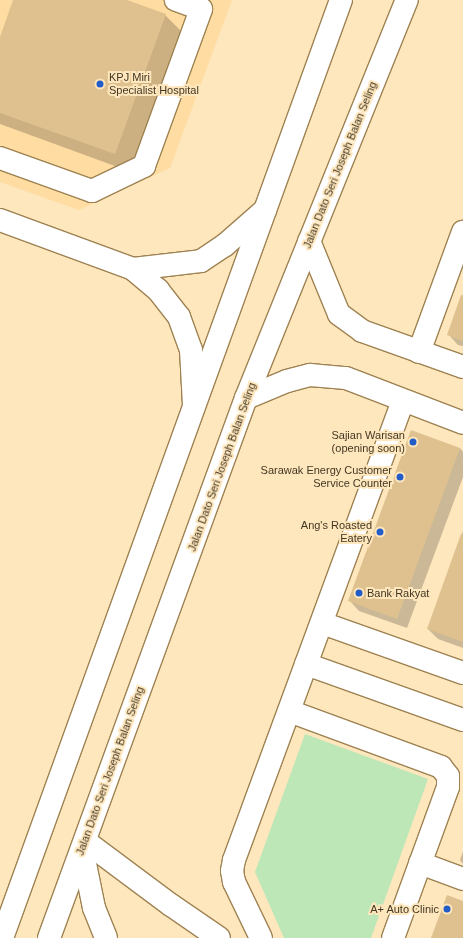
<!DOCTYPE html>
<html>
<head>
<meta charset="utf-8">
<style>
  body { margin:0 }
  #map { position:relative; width:463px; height:938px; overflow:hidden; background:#fee6bd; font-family:Arial,sans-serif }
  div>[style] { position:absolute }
  .built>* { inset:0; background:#ffdda2 }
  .green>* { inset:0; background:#bde7b7 }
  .shadow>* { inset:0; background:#0003 }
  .building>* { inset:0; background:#dec18e }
  .roads { filter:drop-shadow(1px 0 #9e8252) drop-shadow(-1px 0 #9e8252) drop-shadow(0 1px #9e8252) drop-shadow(0 -1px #9e8252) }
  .minor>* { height:22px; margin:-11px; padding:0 11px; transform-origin:11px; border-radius:11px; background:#fff }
  .major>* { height:22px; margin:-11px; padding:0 11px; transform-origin:11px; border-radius:11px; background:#fff }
  .dots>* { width:11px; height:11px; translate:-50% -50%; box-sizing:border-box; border:2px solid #fee6bd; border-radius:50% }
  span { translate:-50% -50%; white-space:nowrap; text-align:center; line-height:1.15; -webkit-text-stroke:4px #fee6bd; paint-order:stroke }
  .poi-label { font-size:11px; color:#423722 }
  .left { translate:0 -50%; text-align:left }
  .right { translate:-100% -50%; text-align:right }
  .street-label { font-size:11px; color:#423722 }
</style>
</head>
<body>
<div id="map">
  <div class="built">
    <i style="clip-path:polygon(0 0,232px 0,170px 168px,79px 210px,0 182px)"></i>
  </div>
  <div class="green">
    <i style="clip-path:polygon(305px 734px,428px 779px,371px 938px,284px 938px,255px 872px)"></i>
  </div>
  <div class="shadow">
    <i style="clip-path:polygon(14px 0,124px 0,165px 15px,184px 34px,134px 173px,0 124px,0 40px)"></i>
    <i style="clip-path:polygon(463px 294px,463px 346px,458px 345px,448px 334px)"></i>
    <i style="clip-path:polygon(460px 448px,463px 452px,463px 477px,407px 628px,359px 611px,349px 600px)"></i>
    <i style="clip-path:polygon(463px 531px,463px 648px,438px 639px,428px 629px)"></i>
    <i style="clip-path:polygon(463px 851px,463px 864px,460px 860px)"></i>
  </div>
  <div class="building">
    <i style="clip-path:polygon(13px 0,127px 0,166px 14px,115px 154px,0 113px,0 37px)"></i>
    <i style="clip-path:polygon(461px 295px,463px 296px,463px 341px,447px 335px)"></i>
    <i style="clip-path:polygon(411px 430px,460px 448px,397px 619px,348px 601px)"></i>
    <i style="clip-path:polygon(461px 534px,463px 534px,463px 642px,427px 629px)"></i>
    <i style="clip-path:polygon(447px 895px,463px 901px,463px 938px,431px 938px)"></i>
  </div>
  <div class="roads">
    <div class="minor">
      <i style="left:0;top:158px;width:98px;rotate:19.7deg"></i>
      <i style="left:92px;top:191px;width:58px;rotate:-25.7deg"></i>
      <i style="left:144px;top:166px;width:167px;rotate:-70deg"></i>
      <i style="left:201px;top:9px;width:27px;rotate:-160deg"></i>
      <i style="left:0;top:220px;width:142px;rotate:20.2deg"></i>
      <i style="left:133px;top:269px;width:33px;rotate:40deg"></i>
      <i style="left:158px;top:290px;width:34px;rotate:52deg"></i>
      <i style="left:179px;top:317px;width:35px;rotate:70deg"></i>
      <i style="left:191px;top:350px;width:55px;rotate:86.9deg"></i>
      <i style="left:309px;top:241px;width:79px;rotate:67.7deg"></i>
      <i style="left:339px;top:314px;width:29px;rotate:36deg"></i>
      <i style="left:362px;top:331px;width:107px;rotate:19.6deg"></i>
      <i style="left:133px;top:269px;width:68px;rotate:-6.7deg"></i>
      <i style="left:201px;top:261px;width:29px;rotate:-34deg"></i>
      <i style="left:225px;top:245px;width:53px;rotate:-41.2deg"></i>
      <i style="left:419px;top:352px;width:128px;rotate:-69.9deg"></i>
      <i style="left:246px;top:398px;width:44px;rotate:-22.5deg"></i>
      <i style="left:287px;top:381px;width:24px;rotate:-15deg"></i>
      <i style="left:310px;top:375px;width:36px;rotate:5deg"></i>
      <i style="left:346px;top:378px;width:125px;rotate:21deg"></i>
      <i style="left:322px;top:623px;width:150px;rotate:19.5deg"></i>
      <i style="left:306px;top:664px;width:167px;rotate:19.6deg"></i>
      <i style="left:289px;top:711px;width:162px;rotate:20.2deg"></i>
      <i style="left:441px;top:767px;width:11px;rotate:52deg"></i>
      <i style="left:448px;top:776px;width:11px;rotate:90deg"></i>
      <i style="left:448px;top:787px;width:161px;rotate:110deg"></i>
      <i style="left:85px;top:841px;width:107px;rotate:36.7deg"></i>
      <i style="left:171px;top:905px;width:58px;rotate:34.5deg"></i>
      <i style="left:420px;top:863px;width:46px;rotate:20.4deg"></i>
      <i style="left:261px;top:938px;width:62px;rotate:-115.7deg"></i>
      <i style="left:234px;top:882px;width:11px;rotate:-100deg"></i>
      <i style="left:232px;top:871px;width:11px;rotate:-80deg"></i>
      <i style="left:234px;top:860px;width:489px;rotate:-69.8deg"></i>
    </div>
    <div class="major">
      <i style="left:82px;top:849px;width:60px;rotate:78.5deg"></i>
      <i style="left:94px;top:908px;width:32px;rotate:68deg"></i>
      <i style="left:2px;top:938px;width:997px;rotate:-70.13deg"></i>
      <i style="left:49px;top:938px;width:575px;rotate:-69.96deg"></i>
      <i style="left:246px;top:398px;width:429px;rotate:-68deg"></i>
    </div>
  </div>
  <div class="dots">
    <i style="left:100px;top:84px;background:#215cc9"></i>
    <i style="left:413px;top:442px;background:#215cc9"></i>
    <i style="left:400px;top:477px;background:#215cc9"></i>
    <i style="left:380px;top:532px;background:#215cc9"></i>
    <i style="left:359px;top:593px;background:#215cc9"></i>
    <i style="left:447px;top:909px;background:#215cc9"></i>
  </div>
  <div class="poi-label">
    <span class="left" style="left:109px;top:84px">KPJ Miri<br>Specialist Hospital</span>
    <span class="right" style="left:405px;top:442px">Sajian Warisan<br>(opening soon)</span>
    <span class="right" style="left:392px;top:477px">Sarawak Energy Customer<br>Service Counter</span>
    <span class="right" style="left:372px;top:532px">Ang's Roasted<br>Eatery</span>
    <span class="left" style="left:367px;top:593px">Bank Rakyat</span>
    <span class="right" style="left:439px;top:909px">A+ Auto Clinic</span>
  </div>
  <div class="street-label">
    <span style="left:340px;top:165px;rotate:-68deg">Jalan Dato Seri Joseph Balan Seling</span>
    <span style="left:222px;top:467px;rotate:-70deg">Jalan Dato Seri Joseph Balan Seling</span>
    <span style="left:110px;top:771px;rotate:-70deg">Jalan Dato Seri Joseph Balan Seling</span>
  </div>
</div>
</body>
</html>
